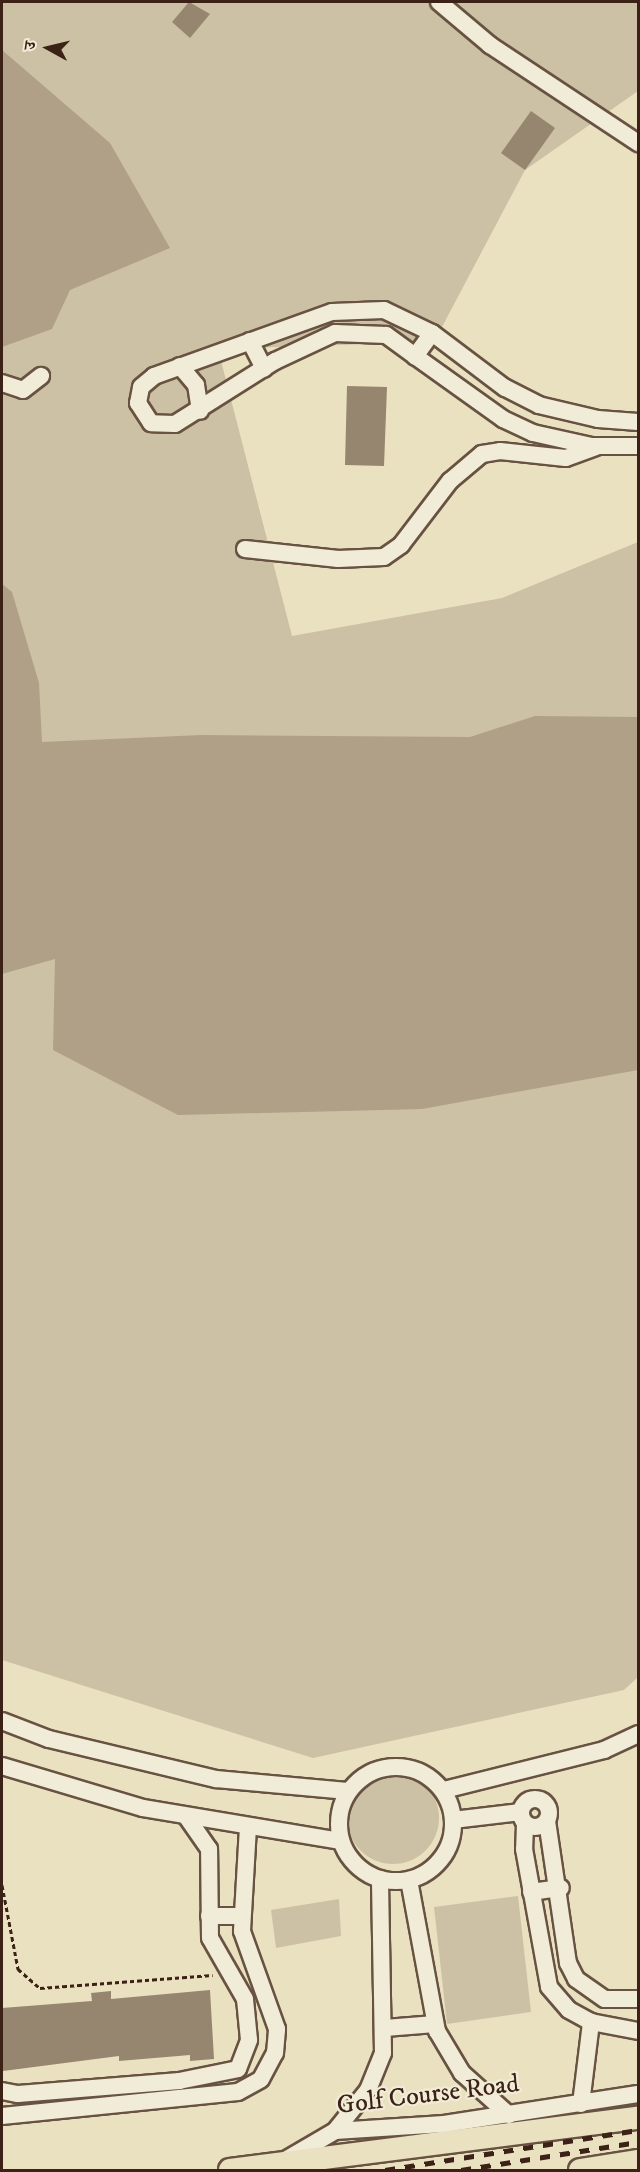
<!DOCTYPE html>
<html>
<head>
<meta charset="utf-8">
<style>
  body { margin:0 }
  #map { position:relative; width:640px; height:2172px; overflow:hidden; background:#eae1c1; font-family:"IM FELL DW Pica","Noto Serif Devanagari",serif }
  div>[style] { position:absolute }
  .green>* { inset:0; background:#ccc1a4 }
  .round { border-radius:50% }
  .water>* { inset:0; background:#afa087 }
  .building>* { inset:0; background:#96856f }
  .path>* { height:3px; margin-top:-1.5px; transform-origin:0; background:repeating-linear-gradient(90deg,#3c2216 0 4.5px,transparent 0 7.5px) }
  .roads { filter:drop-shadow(2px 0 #685241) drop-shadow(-2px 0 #685241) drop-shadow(0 2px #685241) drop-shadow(0 -2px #685241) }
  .minor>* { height:16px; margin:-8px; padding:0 8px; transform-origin:8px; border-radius:8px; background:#f1ecd7 }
  .minor>.ring { margin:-8px; padding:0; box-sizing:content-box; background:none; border:16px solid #f1ecd7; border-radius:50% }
  .major>* { height:22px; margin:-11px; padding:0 11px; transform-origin:11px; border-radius:11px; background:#eae1c1 }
  .rail>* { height:4.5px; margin-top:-2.25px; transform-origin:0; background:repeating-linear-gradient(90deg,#3c2216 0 10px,transparent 0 20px) }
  span { translate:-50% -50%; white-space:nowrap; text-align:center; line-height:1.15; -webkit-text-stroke:4.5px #f1ecd7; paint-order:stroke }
  .street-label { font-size:26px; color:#3c2216 }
  .frame { position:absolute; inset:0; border:3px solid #3c2216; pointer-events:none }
  .north { position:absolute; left:18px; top:18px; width:60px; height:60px; -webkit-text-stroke:4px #f1ecd7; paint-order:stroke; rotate:278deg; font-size:16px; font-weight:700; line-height:24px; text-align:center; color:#3c2216 }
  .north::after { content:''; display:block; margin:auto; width:21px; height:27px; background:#3c2216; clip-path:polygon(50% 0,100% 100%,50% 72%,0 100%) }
</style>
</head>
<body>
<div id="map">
  <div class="green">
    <i style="clip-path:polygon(2px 2px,638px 2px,638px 91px,525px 170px,434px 342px,218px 349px,292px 636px,502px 598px,638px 542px,638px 1677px,624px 1690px,313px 1758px,2px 1660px)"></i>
    <i class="round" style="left:347px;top:1772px;width:92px;height:92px"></i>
    <i style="clip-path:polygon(518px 1896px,531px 2012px,447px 2024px,434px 1907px)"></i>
    <i style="clip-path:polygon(339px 1899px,341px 1936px,276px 1948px,271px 1910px)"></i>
  </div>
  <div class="water">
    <i style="clip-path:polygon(2px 50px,110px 143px,170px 248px,70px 290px,52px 329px,2px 347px)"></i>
    <i style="clip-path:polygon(2px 584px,12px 592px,39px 683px,42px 742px,202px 735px,470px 737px,535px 716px,638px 717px,638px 1070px,422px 1109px,178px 1115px,53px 1050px,55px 959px,2px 974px)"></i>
  </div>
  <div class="building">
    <i style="clip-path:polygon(189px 2px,210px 14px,190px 38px,172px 22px)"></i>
    <i style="clip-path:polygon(531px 111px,555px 128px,525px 170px,501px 153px)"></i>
    <i style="clip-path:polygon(347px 386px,387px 387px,384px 466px,345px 465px)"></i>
    <i style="clip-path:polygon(210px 1990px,214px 2059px,190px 2061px,190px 2055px,119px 2061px,119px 2056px,3px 2071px,2px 2008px,92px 2001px,91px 1993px,111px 1991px,111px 1999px)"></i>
  </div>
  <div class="path">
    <i style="left:2px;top:1885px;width:86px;rotate:79.2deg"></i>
    <i style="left:18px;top:1969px;width:29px;rotate:41deg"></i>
    <i style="left:40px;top:1988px;width:173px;rotate:-4.3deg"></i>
  </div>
  <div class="roads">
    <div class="minor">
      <i style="left:439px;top:2px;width:67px;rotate:40.1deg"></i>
      <i style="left:490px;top:45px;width:178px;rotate:33.5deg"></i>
      <i style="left:250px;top:341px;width:31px;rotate:63deg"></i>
      <i style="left:415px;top:356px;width:36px;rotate:-144deg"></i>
      <i style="left:386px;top:335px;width:51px;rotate:-177.8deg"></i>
      <i style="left:335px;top:333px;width:66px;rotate:155deg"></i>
      <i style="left:275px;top:361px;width:118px;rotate:147.8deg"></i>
      <i style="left:175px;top:424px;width:24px;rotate:-178deg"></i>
      <i style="left:151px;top:423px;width:24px;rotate:-123deg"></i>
      <i style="left:138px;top:403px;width:16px;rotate:-79deg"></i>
      <i style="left:141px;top:387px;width:17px;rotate:-40deg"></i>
      <i style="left:154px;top:376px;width:189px;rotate:-19.8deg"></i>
      <i style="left:332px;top:312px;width:52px;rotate:-2.2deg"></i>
      <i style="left:384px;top:310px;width:53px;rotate:25.6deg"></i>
      <i style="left:180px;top:366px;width:25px;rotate:50deg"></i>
      <i style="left:196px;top:385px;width:26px;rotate:81deg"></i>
      <i style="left:2px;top:383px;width:22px;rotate:18deg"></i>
      <i style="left:23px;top:390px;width:23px;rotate:-38deg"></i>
      <i style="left:638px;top:422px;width:40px;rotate:-175.7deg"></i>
      <i style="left:598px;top:419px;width:61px;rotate:-166.7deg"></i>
      <i style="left:539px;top:405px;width:38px;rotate:-153deg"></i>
      <i style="left:505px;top:388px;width:91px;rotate:-143deg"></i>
      <i style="left:432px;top:333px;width:29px;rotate:126deg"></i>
      <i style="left:415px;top:356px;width:108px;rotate:35.6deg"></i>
      <i style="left:503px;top:419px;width:33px;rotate:25deg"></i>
      <i style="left:533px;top:433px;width:59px;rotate:12.6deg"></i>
      <i style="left:591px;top:446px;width:47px"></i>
      <i style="left:245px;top:549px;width:94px;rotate:6.1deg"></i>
      <i style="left:338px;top:559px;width:46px;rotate:-2.5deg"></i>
      <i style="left:384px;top:557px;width:21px;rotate:-35deg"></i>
      <i style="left:401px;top:545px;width:81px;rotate:-52.6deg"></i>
      <i style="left:450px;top:481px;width:42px;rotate:-40.2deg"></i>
      <i style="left:482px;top:454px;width:18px;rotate:-9deg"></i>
      <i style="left:500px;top:451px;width:66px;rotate:6.1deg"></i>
      <i style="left:566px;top:458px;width:32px;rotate:-20deg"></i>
      <i style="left:2px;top:1721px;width:50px;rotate:21deg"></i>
      <i style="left:49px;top:1739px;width:172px;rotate:13.5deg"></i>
      <i style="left:216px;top:1779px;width:132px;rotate:5.2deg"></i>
      <i style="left:2px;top:1766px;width:147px;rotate:16.6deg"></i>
      <i style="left:143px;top:1808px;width:201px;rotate:9.5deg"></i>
      <i class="ring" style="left:339px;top:1767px;width:98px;height:98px"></i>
      <i style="left:444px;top:1790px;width:165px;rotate:-14deg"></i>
      <i style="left:604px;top:1750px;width:38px;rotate:-25deg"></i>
      <i class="ring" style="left:521px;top:1799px;width:12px;height:12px"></i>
      <i style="left:453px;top:1820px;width:68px;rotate:-6.7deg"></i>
      <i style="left:547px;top:1821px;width:144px;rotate:81.6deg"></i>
      <i style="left:568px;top:1963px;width:18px;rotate:63deg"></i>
      <i style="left:576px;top:1979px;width:35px;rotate:35deg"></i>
      <i style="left:605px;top:1999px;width:33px"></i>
      <i style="left:525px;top:1824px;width:25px;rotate:92deg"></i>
      <i style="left:524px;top:1849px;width:140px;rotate:79.7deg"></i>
      <i style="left:549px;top:1987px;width:30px;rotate:49deg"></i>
      <i style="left:569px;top:2010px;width:25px;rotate:29deg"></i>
      <i style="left:591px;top:2022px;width:48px;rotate:10.8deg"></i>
      <i style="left:409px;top:1880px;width:154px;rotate:79.5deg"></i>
      <i style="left:437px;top:2031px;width:49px;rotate:59.2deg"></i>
      <i style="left:462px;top:2073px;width:63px;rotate:41.8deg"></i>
      <i style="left:531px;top:1892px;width:30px;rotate:-8deg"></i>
      <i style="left:209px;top:1916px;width:32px"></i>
      <i style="left:385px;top:2028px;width:50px;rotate:-4.6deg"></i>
      <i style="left:2px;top:2091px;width:16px;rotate:11deg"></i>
      <i style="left:18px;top:2094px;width:162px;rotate:-4.6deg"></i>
      <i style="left:179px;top:2081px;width:60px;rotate:-11.5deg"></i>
      <i style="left:238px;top:2069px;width:31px;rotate:-69deg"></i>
      <i style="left:249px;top:2040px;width:41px;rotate:-95.6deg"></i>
      <i style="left:245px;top:1999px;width:70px;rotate:-119.8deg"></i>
      <i style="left:210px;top:1938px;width:89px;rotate:-90.6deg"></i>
      <i style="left:209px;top:1849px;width:40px;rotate:-124.9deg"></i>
      <i style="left:581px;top:2104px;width:83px;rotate:-83deg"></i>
      <i style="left:2px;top:2116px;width:237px;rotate:-5.8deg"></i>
      <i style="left:238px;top:2092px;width:26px;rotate:-29deg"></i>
      <i style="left:261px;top:2079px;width:30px;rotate:-62deg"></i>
      <i style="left:275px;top:2053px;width:24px;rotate:-85deg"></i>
      <i style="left:277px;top:2029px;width:104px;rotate:-109.7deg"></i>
      <i style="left:242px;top:1931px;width:104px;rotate:-86.7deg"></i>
      <i style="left:335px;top:2131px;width:53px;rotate:-51.2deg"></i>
      <i style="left:368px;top:2090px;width:40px;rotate:-68deg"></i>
      <i style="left:383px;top:2053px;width:174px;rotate:-91deg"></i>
      <i style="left:282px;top:2162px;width:61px;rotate:-30.3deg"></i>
      <i style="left:335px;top:2131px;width:109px;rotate:-3.7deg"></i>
      <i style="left:444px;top:2124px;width:196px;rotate:-8.8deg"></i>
    </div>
    <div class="major">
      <i style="left:230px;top:2170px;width:411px;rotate:-7.3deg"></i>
      <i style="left:580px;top:2170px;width:59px;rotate:-8.8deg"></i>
    </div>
  </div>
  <div class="rail">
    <i style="left:385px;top:2170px;width:256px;rotate:-9deg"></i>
    <i style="left:461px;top:2170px;width:179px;rotate:-9deg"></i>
  </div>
  <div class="street-label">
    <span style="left:428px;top:2095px;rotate:-7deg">Golf Course Road</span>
  </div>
  <div class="frame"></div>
  <div class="north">उ</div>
</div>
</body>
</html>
